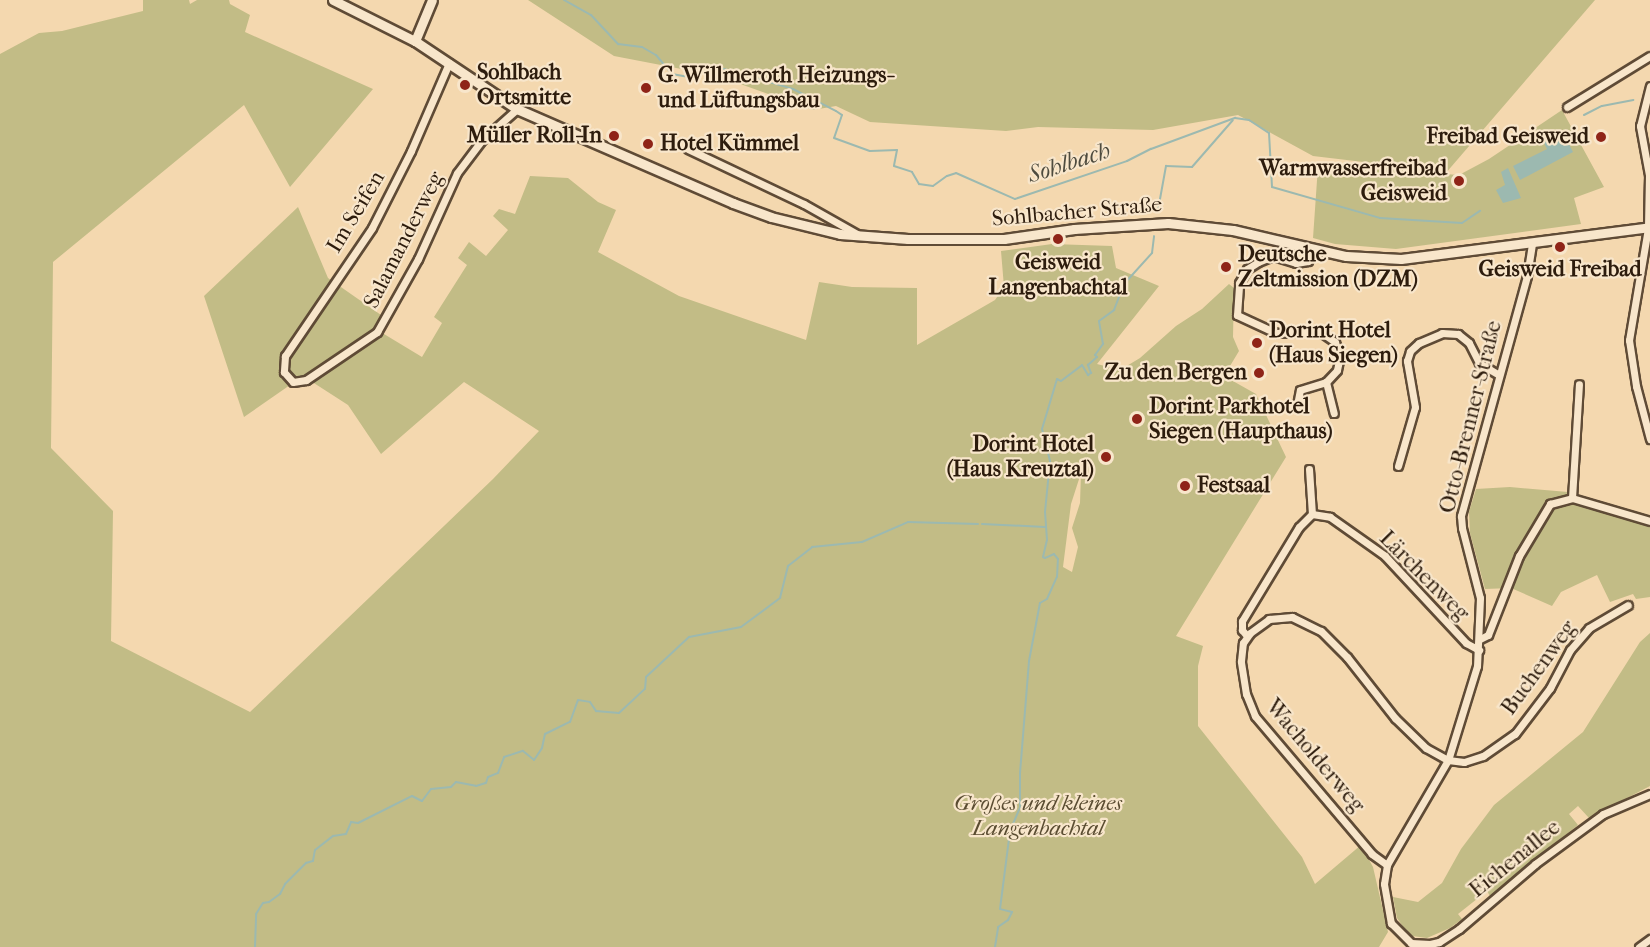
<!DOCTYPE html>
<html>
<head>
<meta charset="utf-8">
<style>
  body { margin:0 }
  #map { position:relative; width:1650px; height:947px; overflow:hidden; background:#f4d8af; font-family:"IM FELL French Canon",serif }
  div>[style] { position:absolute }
  .green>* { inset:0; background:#c2bc86 }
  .water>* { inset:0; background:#9cb9b0 }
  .stream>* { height:2px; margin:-1px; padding:0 1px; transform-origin:1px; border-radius:1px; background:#9cb9b0 }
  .roads { filter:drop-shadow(2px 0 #5f4b36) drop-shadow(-2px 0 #5f4b36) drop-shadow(0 2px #5f4b36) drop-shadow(0 -2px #5f4b36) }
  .minor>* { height:7px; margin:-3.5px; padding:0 3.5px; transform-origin:3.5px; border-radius:3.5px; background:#f8e6cb }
  .tertiary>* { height:9px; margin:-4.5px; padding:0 4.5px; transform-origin:4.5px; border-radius:4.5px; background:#f8e6cb }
  .dots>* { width:16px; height:16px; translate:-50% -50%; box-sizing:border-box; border:3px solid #f8e6cb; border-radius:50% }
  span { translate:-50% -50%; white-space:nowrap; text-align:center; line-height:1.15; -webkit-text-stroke:4.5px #f8e6cb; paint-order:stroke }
  .poi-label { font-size:22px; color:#2d1c0d; font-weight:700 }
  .left { translate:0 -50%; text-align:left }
  .right { translate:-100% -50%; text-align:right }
  .street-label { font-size:22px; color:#2d1c0d }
  .park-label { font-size:22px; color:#5a4c31; font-style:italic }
  .water-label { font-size:24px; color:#4e4b3e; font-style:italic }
</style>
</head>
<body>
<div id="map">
  <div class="green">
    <i style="clip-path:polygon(evenodd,143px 0,189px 0,190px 4px,197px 0,229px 0,230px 4px,250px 15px,245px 32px,373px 89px,290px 187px,244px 105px,53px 262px,51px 448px,113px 511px,111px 641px,250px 712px,493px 479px,539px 431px,464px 382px,381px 454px,348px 405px,303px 376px,244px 417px,204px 296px,298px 207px,328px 278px,381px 315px,379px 331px,422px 357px,442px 323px,434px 317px,467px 265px,458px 258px,469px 242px,486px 256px,508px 230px,493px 216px,499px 209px,515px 214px,530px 176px,568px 178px,598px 202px,616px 210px,598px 252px,679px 296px,806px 340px,819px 282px,852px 287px,917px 288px,917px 345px,995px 300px,1004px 287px,1001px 251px,1052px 244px,1112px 246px,1116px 268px,1159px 286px,1097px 364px,1120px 370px,1140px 358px,1176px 326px,1202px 309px,1229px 284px,1234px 288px,1233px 337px,1239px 351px,1224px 376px,1256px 394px,1286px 457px,1176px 636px,1203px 646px,1198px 666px,1198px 726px,1302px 857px,1315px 884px,1361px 845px,1373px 867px,1388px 932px,1379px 947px,0 947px,0 54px,39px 33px,62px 31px,143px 11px,143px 0,1081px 473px,1080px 503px,1072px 528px,1078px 547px,1072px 572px,1063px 567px,1071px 504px,1081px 473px)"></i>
    <i style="clip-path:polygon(528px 0,1595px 0,1445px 174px,1459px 175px,1489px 159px,1562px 110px,1604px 187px,1574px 198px,1581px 224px,1396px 249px,1335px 244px,1313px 238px,1318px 166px,1383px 169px,1372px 163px,1313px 156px,1238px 115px,1153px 130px,1038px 127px,1006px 131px,870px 122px,836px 106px,813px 110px,718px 76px,614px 56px)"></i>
    <i style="clip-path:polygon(1510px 487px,1568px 492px,1581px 503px,1650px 527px,1650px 597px,1636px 599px,1633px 594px,1610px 602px,1597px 575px,1561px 592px,1552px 606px,1511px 588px,1485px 589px,1470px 533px,1469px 512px,1476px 489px)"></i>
    <i style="clip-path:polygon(1650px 633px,1650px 786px,1589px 818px,1578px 806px,1569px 814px,1578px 825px,1490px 896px,1487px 891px,1458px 914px,1462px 919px,1450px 928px,1427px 938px,1412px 936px,1406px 931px,1397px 918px,1393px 897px,1418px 902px,1442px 883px,1461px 849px,1494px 805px,1583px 732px,1640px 642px)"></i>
  </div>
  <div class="water">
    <i style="clip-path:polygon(1562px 131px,1573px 152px,1520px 180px,1513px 166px,1547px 149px,1543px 141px)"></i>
    <i style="clip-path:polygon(1508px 168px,1521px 198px,1503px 203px,1496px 190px,1505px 185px,1501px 172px)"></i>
  </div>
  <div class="stream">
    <i style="left:564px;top:0;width:31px;rotate:29deg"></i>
    <i style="left:591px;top:15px;width:40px;rotate:47deg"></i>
    <i style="left:618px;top:44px;width:24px;rotate:7deg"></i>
    <i style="left:642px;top:47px;width:16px;rotate:30deg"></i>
    <i style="left:656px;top:55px;width:25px;rotate:50deg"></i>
    <i style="left:672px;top:74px;width:17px;rotate:10deg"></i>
    <i style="left:689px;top:77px;width:30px;rotate:-20deg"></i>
    <i style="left:717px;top:67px;width:79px;rotate:16.1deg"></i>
    <i style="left:793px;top:89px;width:48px;rotate:27.1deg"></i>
    <i style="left:836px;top:111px;width:7px;rotate:34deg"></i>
    <i style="left:842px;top:115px;width:24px;rotate:109deg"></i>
    <i style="left:834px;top:138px;width:38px;rotate:20deg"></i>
    <i style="left:870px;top:151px;width:27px;rotate:-2deg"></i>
    <i style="left:897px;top:150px;width:16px;rotate:101deg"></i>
    <i style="left:894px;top:166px;width:19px;rotate:18deg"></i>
    <i style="left:912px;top:172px;width:14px;rotate:60deg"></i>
    <i style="left:919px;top:184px;width:14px;rotate:8deg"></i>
    <i style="left:933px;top:186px;width:17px;rotate:-36deg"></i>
    <i style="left:947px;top:176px;width:9px;rotate:-18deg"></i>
    <i style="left:956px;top:173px;width:64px;rotate:23.8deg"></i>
    <i style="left:1015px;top:199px;width:118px;rotate:-18.7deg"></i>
    <i style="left:1127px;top:161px;width:27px;rotate:-27deg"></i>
    <i style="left:1151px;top:149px;width:90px;rotate:-20.3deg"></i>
    <i style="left:1235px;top:118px;width:14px;rotate:8deg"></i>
    <i style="left:1249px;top:120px;width:24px;rotate:33deg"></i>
    <i style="left:1269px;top:133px;width:54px;rotate:86.8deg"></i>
    <i style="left:1272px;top:187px;width:112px;rotate:16deg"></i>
    <i style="left:1380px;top:218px;width:82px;rotate:3.5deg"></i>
    <i style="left:1462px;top:223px;width:22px;rotate:-34deg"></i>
    <i style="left:1584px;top:115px;width:20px;rotate:-27deg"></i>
    <i style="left:1602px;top:106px;width:32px;rotate:-11deg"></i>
    <i style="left:1158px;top:210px;width:45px;rotate:-79.7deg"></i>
    <i style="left:1166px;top:166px;width:26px;rotate:2deg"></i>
    <i style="left:1192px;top:167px;width:62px;rotate:-48.9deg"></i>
    <i style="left:982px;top:524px;width:63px;rotate:2.7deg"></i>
    <i style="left:255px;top:947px;width:33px;rotate:-88deg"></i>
    <i style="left:256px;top:914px;width:13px;rotate:-58deg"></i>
    <i style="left:263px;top:903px;width:6px;rotate:-9deg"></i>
    <i style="left:269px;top:902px;width:14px;rotate:-36deg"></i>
    <i style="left:280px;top:894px;width:11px;rotate:-63deg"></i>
    <i style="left:285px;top:884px;width:30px;rotate:-45deg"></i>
    <i style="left:306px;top:863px;width:7px;rotate:-16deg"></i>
    <i style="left:313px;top:861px;width:11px;rotate:-80deg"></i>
    <i style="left:315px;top:850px;width:23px;rotate:-38deg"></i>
    <i style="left:333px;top:836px;width:13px;rotate:-9deg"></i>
    <i style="left:346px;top:834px;width:13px;rotate:-67deg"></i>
    <i style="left:351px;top:822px;width:7px;rotate:8deg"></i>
    <i style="left:358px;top:823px;width:60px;rotate:-26.6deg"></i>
    <i style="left:412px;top:796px;width:11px;rotate:27deg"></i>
    <i style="left:422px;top:801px;width:15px;rotate:-53deg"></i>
    <i style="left:431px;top:789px;width:20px;rotate:-6deg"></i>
    <i style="left:451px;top:787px;width:7px;rotate:-45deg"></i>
    <i style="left:456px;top:782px;width:20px;rotate:11deg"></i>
    <i style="left:476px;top:786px;width:10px;rotate:-17deg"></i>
    <i style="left:486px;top:783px;width:6px;rotate:-72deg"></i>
    <i style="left:488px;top:777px;width:11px;rotate:-22deg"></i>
    <i style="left:498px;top:773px;width:17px;rotate:-69deg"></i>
    <i style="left:504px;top:757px;width:20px;rotate:-18deg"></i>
    <i style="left:523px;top:751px;width:14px;rotate:39deg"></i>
    <i style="left:534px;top:760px;width:14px;rotate:-56deg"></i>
    <i style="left:542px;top:748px;width:14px;rotate:-78deg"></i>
    <i style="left:545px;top:734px;width:28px;rotate:-26deg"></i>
    <i style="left:570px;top:722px;width:23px;rotate:-70deg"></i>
    <i style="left:578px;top:700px;width:12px;rotate:9deg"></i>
    <i style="left:590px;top:702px;width:11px;rotate:56deg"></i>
    <i style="left:596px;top:711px;width:23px;rotate:5deg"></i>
    <i style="left:619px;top:713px;width:35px;rotate:-43deg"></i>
    <i style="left:645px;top:689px;width:12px;rotate:-85deg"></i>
    <i style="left:646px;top:677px;width:59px;rotate:-42.9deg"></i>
    <i style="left:689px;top:637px;width:53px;rotate:-10.9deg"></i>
    <i style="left:741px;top:627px;width:49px;rotate:-36.6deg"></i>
    <i style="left:780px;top:598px;width:33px;rotate:-76deg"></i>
    <i style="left:788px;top:566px;width:31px;rotate:-38deg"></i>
    <i style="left:812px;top:547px;width:50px;rotate:-5.7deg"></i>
    <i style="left:862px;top:542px;width:50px;rotate:-23.5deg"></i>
    <i style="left:908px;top:522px;width:70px;rotate:1.6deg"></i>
    <i style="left:995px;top:947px;width:20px;rotate:-81deg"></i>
    <i style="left:998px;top:927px;width:12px;rotate:-35deg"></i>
    <i style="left:1008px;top:920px;width:9px;rotate:-63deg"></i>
    <i style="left:1012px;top:912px;width:12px;rotate:-166deg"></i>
    <i style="left:1000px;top:909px;width:79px;rotate:-82.7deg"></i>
    <i style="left:1010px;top:831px;width:26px;rotate:-67deg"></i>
    <i style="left:1020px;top:807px;width:34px;rotate:-90deg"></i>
    <i style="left:1020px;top:773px;width:112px;rotate:-85.4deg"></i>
    <i style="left:1029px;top:661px;width:59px;rotate:-79.3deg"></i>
    <i style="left:1040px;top:603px;width:8px;rotate:-30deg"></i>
    <i style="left:1047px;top:599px;width:24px;rotate:-66deg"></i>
    <i style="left:1057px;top:577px;width:18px;rotate:-87deg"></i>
    <i style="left:1058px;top:559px;width:6px;rotate:-129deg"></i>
    <i style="left:1054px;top:554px;width:10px;rotate:156deg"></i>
    <i style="left:1045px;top:558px;width:2px;rotate:-153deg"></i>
    <i style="left:1043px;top:557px;width:17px;rotate:-77deg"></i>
    <i style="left:1047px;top:540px;width:28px;rotate:-94deg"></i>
    <i style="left:1045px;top:512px;width:51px;rotate:-84.4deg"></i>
    <i style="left:1050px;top:461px;width:33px;rotate:-104deg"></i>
    <i style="left:1042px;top:429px;width:52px;rotate:-73.3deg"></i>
    <i style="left:1057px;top:379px;width:4px;rotate:27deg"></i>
    <i style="left:1061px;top:381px;width:26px;rotate:-37deg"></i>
    <i style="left:1082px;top:365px;width:12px;rotate:59deg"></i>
    <i style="left:1088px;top:375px;width:4px;rotate:-34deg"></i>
    <i style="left:1091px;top:373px;width:9px;rotate:-111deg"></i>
    <i style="left:1088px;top:365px;width:12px;rotate:-42deg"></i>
    <i style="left:1097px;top:357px;width:3px;rotate:-135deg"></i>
    <i style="left:1095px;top:355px;width:14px;rotate:-54deg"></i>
    <i style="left:1103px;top:344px;width:23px;rotate:-100deg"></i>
    <i style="left:1099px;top:321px;width:19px;rotate:-36deg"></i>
    <i style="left:1114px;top:310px;width:28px;rotate:-69deg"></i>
    <i style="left:1124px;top:284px;width:42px;rotate:-47.9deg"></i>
    <i style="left:1152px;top:253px;width:17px;rotate:-83deg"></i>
  </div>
  <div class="roads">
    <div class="minor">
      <i style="left:449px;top:63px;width:96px;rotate:113.4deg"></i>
      <i style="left:411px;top:151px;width:86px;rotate:116.9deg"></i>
      <i style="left:372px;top:228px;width:155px;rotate:124.2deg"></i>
      <i style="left:285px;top:356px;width:16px;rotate:94deg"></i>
      <i style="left:284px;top:372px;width:13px;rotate:48deg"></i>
      <i style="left:293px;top:382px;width:13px;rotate:-9deg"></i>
      <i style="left:306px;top:380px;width:86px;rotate:-34.1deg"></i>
      <i style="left:377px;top:332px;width:84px;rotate:-60.7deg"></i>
      <i style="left:418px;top:259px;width:94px;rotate:-65.6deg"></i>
      <i style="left:457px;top:173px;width:40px;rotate:-53deg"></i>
      <i style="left:481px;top:141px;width:48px;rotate:-41.6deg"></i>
      <i style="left:1650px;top:86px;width:41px;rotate:104deg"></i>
      <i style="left:1640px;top:126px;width:50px;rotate:79.6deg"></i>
      <i style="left:1649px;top:175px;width:53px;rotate:91.1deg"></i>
      <i style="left:1648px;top:228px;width:114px;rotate:99.6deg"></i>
      <i style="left:1629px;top:340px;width:47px;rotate:81.3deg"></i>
      <i style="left:1636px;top:386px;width:55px;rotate:75.2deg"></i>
      <i style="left:1567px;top:107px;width:97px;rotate:-31.6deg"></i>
      <i style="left:688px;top:149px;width:128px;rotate:25.4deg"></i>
      <i style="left:804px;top:204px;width:61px;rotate:29.5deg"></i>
      <i style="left:1532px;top:244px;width:32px;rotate:99deg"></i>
      <i style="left:1527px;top:276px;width:249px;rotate:105.4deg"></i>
      <i style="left:1461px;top:516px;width:12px;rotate:85deg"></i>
      <i style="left:1462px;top:528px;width:72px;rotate:75.6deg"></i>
      <i style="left:1480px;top:598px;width:68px;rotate:92.5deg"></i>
      <i style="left:1477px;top:666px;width:98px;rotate:107.1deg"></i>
      <i style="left:1448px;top:760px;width:121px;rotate:120.2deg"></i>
      <i style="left:1387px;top:865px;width:19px;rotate:99deg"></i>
      <i style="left:1384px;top:884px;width:40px;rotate:80deg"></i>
      <i style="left:1391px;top:923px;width:28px;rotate:45deg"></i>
      <i style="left:1411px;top:943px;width:19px;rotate:3deg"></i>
      <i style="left:1430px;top:944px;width:9px;rotate:-13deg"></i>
      <i style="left:1439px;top:942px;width:24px;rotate:-33deg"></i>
      <i style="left:1459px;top:929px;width:100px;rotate:-40.5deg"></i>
      <i style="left:1535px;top:864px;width:84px;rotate:-36.3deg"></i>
      <i style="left:1603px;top:814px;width:51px;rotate:-23.1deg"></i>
      <i style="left:1326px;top:382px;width:32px;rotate:76deg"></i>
      <i style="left:1297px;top:405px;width:15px;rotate:-79deg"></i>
      <i style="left:1300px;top:390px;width:27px;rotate:-17deg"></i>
      <i style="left:1326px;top:382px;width:16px;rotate:-47deg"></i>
      <i style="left:1337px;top:370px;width:14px;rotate:-78deg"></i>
      <i style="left:1340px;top:356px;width:15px;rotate:-110deg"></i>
      <i style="left:1335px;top:342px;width:19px;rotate:-145deg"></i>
      <i style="left:1319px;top:331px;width:43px;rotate:177.3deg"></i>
      <i style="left:1276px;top:333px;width:43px;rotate:-155.2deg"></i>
      <i style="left:1237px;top:315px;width:32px;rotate:-86deg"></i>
      <i style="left:1239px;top:283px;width:16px;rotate:-60deg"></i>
      <i style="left:1247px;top:269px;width:13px;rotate:-32deg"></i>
      <i style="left:1258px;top:262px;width:16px;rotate:-22deg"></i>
      <i style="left:1273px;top:256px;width:24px;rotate:17deg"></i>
      <i style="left:1296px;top:263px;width:12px;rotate:-9deg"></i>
      <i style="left:1308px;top:261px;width:14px;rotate:-65deg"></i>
      <i style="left:1398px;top:466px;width:61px;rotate:-73.9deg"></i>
      <i style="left:1415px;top:407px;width:47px;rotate:-99.9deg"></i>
      <i style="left:1407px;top:361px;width:10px;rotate:-73deg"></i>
      <i style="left:1410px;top:351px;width:12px;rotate:-42deg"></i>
      <i style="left:1419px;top:343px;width:25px;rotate:-23deg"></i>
      <i style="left:1442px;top:333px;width:16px;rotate:4deg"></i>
      <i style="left:1458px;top:334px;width:14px;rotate:39deg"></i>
      <i style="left:1469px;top:343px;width:22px;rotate:63deg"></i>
      <i style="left:1479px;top:363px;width:23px;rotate:31deg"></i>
      <i style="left:1309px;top:469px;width:45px;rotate:86.2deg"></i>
      <i style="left:1312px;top:514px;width:18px;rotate:9deg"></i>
      <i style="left:1330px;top:517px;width:67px;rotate:35.3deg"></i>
      <i style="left:1385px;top:556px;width:119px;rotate:47deg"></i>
      <i style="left:1466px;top:643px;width:15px;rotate:28deg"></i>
      <i style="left:1572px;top:498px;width:114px;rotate:-86.5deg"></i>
      <i style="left:1247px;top:636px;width:8px;rotate:-130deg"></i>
      <i style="left:1242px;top:630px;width:9px;rotate:-90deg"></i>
      <i style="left:1242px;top:621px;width:110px;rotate:-58.8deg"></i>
      <i style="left:1299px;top:527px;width:18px;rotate:-45deg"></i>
      <i style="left:1480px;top:639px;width:9px;rotate:-27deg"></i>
      <i style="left:1488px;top:635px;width:85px;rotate:-68.6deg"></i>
      <i style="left:1519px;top:556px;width:61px;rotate:-59.2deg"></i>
      <i style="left:1550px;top:504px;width:23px;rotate:-15deg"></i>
      <i style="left:1572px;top:498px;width:81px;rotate:16.4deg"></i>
      <i style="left:1387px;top:865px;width:19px;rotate:-144deg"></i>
      <i style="left:1372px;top:854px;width:181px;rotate:-130.3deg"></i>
      <i style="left:1255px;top:716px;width:24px;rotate:-112deg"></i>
      <i style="left:1246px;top:694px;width:33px;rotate:-99deg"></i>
      <i style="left:1241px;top:661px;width:18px;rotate:-84deg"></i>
      <i style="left:1243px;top:643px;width:12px;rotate:-55deg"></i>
      <i style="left:1250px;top:633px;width:24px;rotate:-36deg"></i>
      <i style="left:1269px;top:619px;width:23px;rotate:-5deg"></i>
      <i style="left:1292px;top:617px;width:32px;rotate:26deg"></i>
      <i style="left:1321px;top:631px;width:37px;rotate:45deg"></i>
      <i style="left:1347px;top:657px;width:78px;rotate:51.8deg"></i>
      <i style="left:1395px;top:718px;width:43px;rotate:44.1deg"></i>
      <i style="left:1426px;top:748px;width:25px;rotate:29deg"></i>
      <i style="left:1448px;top:760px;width:16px;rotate:7deg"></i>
      <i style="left:1464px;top:762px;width:20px;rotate:-18deg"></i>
      <i style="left:1483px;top:756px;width:39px;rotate:-35deg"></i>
      <i style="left:1515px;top:734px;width:58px;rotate:-52.7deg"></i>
      <i style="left:1550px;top:688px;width:43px;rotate:-62.2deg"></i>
      <i style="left:1570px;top:650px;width:29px;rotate:-49deg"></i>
      <i style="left:1589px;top:628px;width:45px;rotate:-30.5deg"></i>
      <i style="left:1639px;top:947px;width:14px;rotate:-36deg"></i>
    </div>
    <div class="tertiary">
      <i style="left:333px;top:0;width:92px;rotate:26.6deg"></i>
      <i style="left:415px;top:41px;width:123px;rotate:33.7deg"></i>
      <i style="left:517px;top:109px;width:236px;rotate:23.5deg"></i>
      <i style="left:733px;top:203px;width:40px;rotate:20.2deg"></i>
      <i style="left:771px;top:217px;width:71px;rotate:13.8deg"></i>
      <i style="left:840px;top:234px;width:68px;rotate:4.2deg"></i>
      <i style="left:908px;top:239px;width:96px"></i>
      <i style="left:1004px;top:239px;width:71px;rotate:-8.1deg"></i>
      <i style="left:1074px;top:229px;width:94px;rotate:-3.7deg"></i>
      <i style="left:1168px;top:223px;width:65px;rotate:6.1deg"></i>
      <i style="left:1233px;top:230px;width:116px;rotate:13deg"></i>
      <i style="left:1346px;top:256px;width:55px;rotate:3.1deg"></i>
      <i style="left:1401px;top:259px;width:251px;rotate:-7.3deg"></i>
      <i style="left:415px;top:41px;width:44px;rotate:-67.5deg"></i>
    </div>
  </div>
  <div class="dots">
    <i style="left:465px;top:85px;background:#8f2418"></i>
    <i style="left:646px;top:88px;background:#8f2418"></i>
    <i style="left:614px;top:136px;background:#8f2418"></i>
    <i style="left:1601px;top:137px;background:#8f2418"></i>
    <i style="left:648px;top:144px;background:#8f2418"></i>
    <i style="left:1459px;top:181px;background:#8f2418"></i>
    <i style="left:1058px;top:239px;background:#8f2418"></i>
    <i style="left:1560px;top:247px;background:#8f2418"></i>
    <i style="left:1226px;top:267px;background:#8f2418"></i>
    <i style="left:1257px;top:343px;background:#8f2418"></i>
    <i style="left:1259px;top:373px;background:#8f2418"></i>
    <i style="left:1137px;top:419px;background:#8f2418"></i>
    <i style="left:1106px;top:457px;background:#8f2418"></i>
    <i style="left:1185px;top:486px;background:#8f2418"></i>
  </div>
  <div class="poi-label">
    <span class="left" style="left:477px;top:85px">Sohlbach<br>Ortsmitte</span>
    <span class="left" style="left:658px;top:88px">G. Willmeroth Heizungs-<br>und Lüftungsbau</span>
    <span class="right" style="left:602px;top:136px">Müller Roll-In</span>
    <span class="right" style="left:1589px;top:137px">Freibad Geisweid</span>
    <span class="left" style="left:660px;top:144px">Hotel Kümmel</span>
    <span class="right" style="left:1447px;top:181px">Warmwasserfreibad<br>Geisweid</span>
    <span class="left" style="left:1238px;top:267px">Deutsche<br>Zeltmission (DZM)</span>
    <span style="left:1058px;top:275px">Geisweid<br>Langenbachtal</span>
    <span style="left:1560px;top:270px">Geisweid Freibad</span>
    <span class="left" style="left:1269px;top:343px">Dorint Hotel<br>(Haus Siegen)</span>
    <span class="right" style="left:1247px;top:373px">Zu den Bergen</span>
    <span class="left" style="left:1149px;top:419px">Dorint Parkhotel<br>Siegen (Haupthaus)</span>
    <span class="right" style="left:1094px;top:457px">Dorint Hotel<br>(Haus Kreuztal)</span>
    <span class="left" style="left:1197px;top:486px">Festsaal</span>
  </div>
  <div class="street-label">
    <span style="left:356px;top:212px;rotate:-59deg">Im Seifen</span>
    <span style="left:1077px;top:212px;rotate:-5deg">Sohlbacher Straße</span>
    <span style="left:404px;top:240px;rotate:-63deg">Salamanderweg</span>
    <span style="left:1471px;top:417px;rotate:-76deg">Otto-Brenner-Straße</span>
    <span style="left:1424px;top:576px;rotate:45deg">Lärchenweg</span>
    <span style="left:1539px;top:668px;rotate:-54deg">Buchenweg</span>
    <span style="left:1315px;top:756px;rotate:50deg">Wacholderweg</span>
    <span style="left:1515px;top:859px;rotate:-39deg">Eichenallee</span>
  </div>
  <div class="park-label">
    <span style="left:1038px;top:816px">Großes und kleines<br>Langenbachtal</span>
  </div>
  <div class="water-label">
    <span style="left:1069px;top:163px;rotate:-18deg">Sohlbach</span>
  </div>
</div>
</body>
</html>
